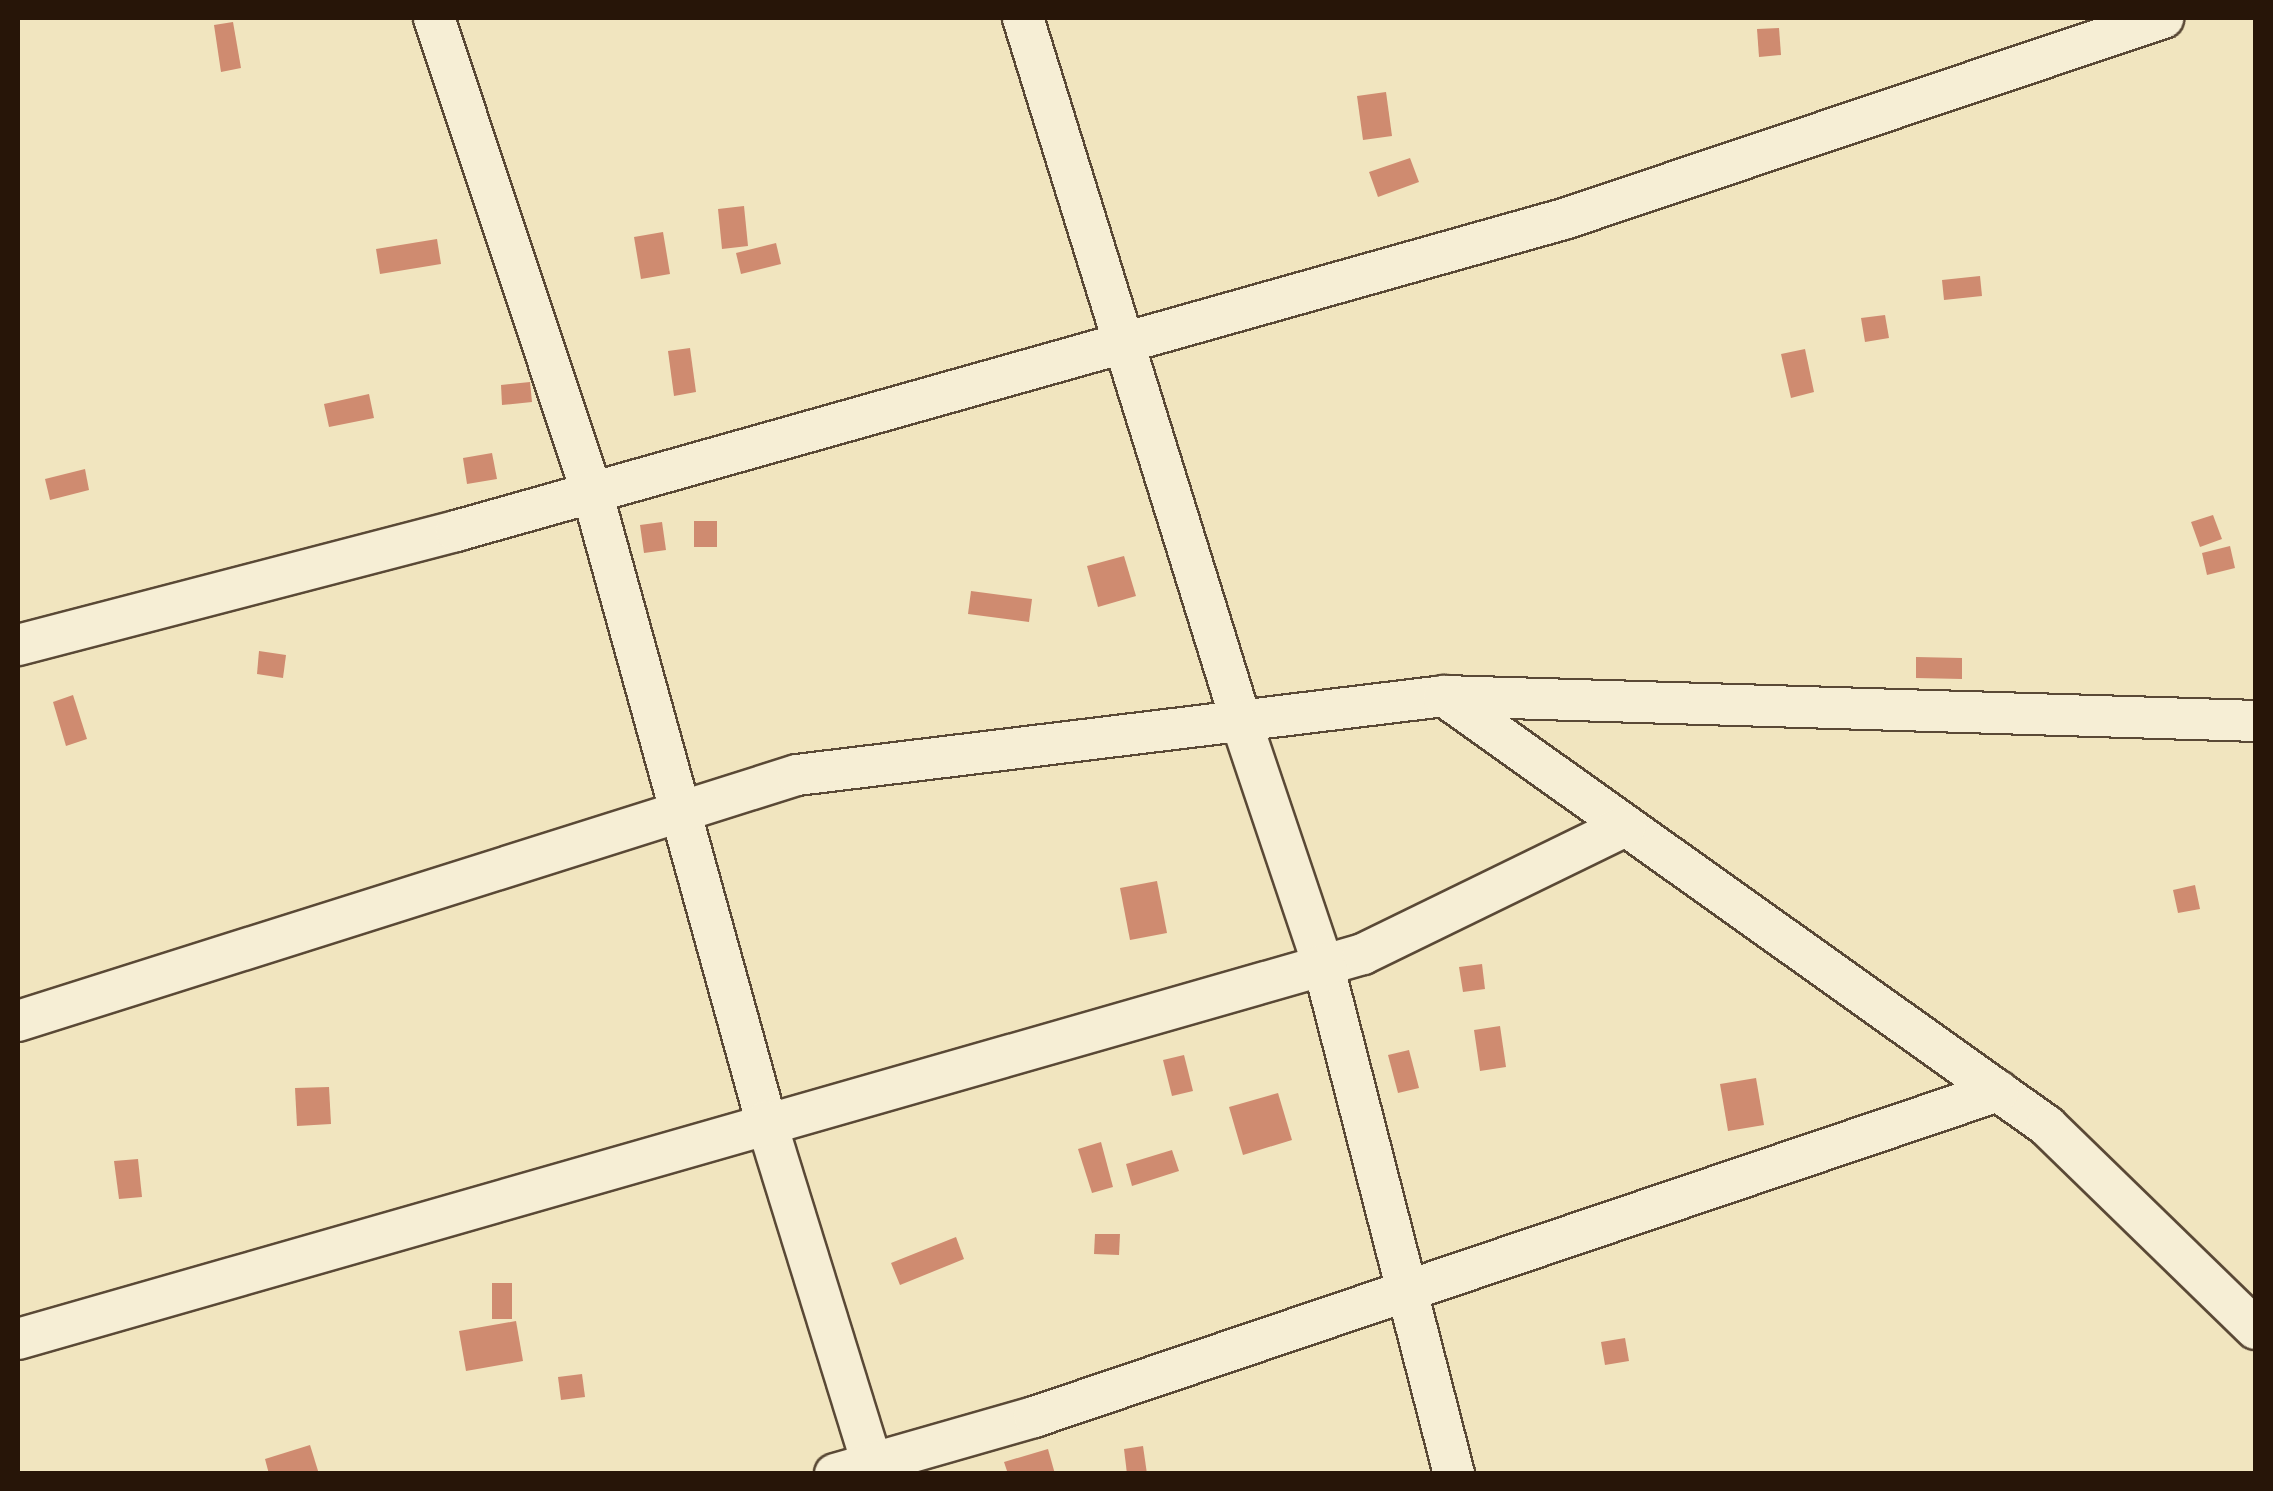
<!DOCTYPE html>
<html>
<head>
<meta charset="utf-8">
<style>
  body { margin:0 }
  #map { position:relative; width:2273px; height:1491px; overflow:hidden; background:#f1e5bf; font-family:Cardo,serif }
  div>[style] { position:absolute }
  .building>* { inset:0; background:#cf8b70 }
  .roads { filter:drop-shadow(2px 0 #5a4936) drop-shadow(-2px 0 #5a4936) drop-shadow(0 2px #5a4936) drop-shadow(0 -2px #5a4936) }
  .minor>* { height:40px; margin:-20px; padding:0 20px; transform-origin:20px; border-radius:20px; background:#f6eed5 }
  span { translate:-50% -50%; white-space:nowrap; text-align:center; line-height:1.15; -webkit-text-stroke:9px #f6eed5; paint-order:stroke }
  .frame { position:absolute; inset:0; border:20px solid #271508; pointer-events:none }
</style>
</head>
<body>
<div id="map">
  <div class="building">
    <i style="clip-path:polygon(233px 22px,241px 68px,221px 72px,214px 25px)"></i>
    <i style="clip-path:polygon(1779px 28px,1781px 55px,1759px 57px,1757px 29px)"></i>
    <i style="clip-path:polygon(1386px 92px,1392px 136px,1363px 140px,1357px 96px)"></i>
    <i style="clip-path:polygon(1410px 158px,1419px 182px,1378px 197px,1369px 172px)"></i>
    <i style="clip-path:polygon(744px 206px,748px 246px,722px 249px,718px 209px)"></i>
    <i style="clip-path:polygon(663px 232px,670px 274px,641px 279px,634px 237px)"></i>
    <i style="clip-path:polygon(437px 239px,441px 264px,380px 274px,376px 249px)"></i>
    <i style="clip-path:polygon(776px 243px,781px 264px,741px 274px,736px 253px)"></i>
    <i style="clip-path:polygon(1980px 276px,1982px 296px,1944px 300px,1942px 280px)"></i>
    <i style="clip-path:polygon(1885px 315px,1889px 338px,1865px 342px,1861px 318px)"></i>
    <i style="clip-path:polygon(690px 348px,696px 392px,674px 396px,668px 351px)"></i>
    <i style="clip-path:polygon(1805px 349px,1814px 392px,1791px 398px,1781px 354px)"></i>
    <i style="clip-path:polygon(530px 382px,532px 402px,502px 405px,501px 385px)"></i>
    <i style="clip-path:polygon(369px 394px,374px 418px,329px 427px,324px 404px)"></i>
    <i style="clip-path:polygon(492px 453px,497px 479px,467px 484px,463px 458px)"></i>
    <i style="clip-path:polygon(85px 469px,89px 490px,50px 500px,45px 479px)"></i>
    <i style="clip-path:polygon(2213px 515px,2222px 539px,2200px 547px,2191px 522px)"></i>
    <i style="clip-path:polygon(694px 521px,717px 521px,717px 547px,694px 547px)"></i>
    <i style="clip-path:polygon(662px 522px,666px 550px,644px 553px,640px 525px)"></i>
    <i style="clip-path:polygon(2230px 546px,2235px 568px,2207px 575px,2202px 553px)"></i>
    <i style="clip-path:polygon(1124px 556px,1136px 596px,1098px 607px,1087px 566px)"></i>
    <i style="clip-path:polygon(971px 591px,1032px 599px,1029px 622px,968px 614px)"></i>
    <i style="clip-path:polygon(259px 651px,286px 655px,283px 678px,257px 674px)"></i>
    <i style="clip-path:polygon(1916px 657px,1962px 658px,1962px 679px,1916px 678px)"></i>
    <i style="clip-path:polygon(73px 695px,87px 739px,66px 746px,53px 702px)"></i>
    <i style="clip-path:polygon(1157px 881px,1167px 933px,1130px 940px,1120px 888px)"></i>
    <i style="clip-path:polygon(2195px 885px,2200px 909px,2178px 913px,2173px 890px)"></i>
    <i style="clip-path:polygon(1482px 964px,1485px 989px,1463px 992px,1459px 967px)"></i>
    <i style="clip-path:polygon(1500px 1026px,1506px 1067px,1480px 1071px,1474px 1030px)"></i>
    <i style="clip-path:polygon(1409px 1050px,1419px 1088px,1398px 1093px,1388px 1055px)"></i>
    <i style="clip-path:polygon(1184px 1055px,1193px 1091px,1172px 1096px,1163px 1060px)"></i>
    <i style="clip-path:polygon(1756px 1078px,1764px 1125px,1728px 1131px,1720px 1084px)"></i>
    <i style="clip-path:polygon(329px 1087px,331px 1124px,297px 1126px,295px 1088px)"></i>
    <i style="clip-path:polygon(1278px 1093px,1292px 1140px,1243px 1155px,1229px 1107px)"></i>
    <i style="clip-path:polygon(1101px 1142px,1113px 1187px,1092px 1193px,1078px 1149px)"></i>
    <i style="clip-path:polygon(1172px 1150px,1179px 1171px,1132px 1186px,1126px 1164px)"></i>
    <i style="clip-path:polygon(138px 1159px,142px 1197px,119px 1199px,114px 1161px)"></i>
    <i style="clip-path:polygon(1095px 1234px,1120px 1234px,1119px 1255px,1094px 1254px)"></i>
    <i style="clip-path:polygon(956px 1237px,964px 1259px,900px 1285px,891px 1263px)"></i>
    <i style="clip-path:polygon(492px 1283px,512px 1283px,512px 1319px,492px 1319px)"></i>
    <i style="clip-path:polygon(516px 1321px,523px 1361px,466px 1371px,459px 1331px)"></i>
    <i style="clip-path:polygon(1625px 1338px,1629px 1361px,1605px 1365px,1601px 1342px)"></i>
    <i style="clip-path:polygon(582px 1374px,585px 1397px,561px 1400px,558px 1377px)"></i>
    <i style="clip-path:polygon(310px 1445px,319px 1474px,269px 1474px,265px 1459px)"></i>
    <i style="clip-path:polygon(1143px 1446px,1147px 1474px,1127px 1474px,1124px 1449px)"></i>
    <i style="clip-path:polygon(1048px 1449px,1055px 1474px,1008px 1474px,1004px 1462px)"></i>
  </div>
  <div class="roads">
    <div class="minor">
      <i style="left:434px;top:18px;width:500px;rotate:71.6deg"></i>
      <i style="left:592px;top:492px;width:653px;rotate:74.54deg"></i>
      <i style="left:766px;top:1121px;width:369px;rotate:72.8deg"></i>
      <i style="left:1023px;top:18px;width:736px;rotate:72.77deg"></i>
      <i style="left:1241px;top:721px;width:256px;rotate:71.4deg"></i>
      <i style="left:1323px;top:964px;width:527px;rotate:75.59deg"></i>
      <i style="left:18px;top:645px;width:453px;rotate:-14.6deg"></i>
      <i style="left:456px;top:531px;width:1154px;rotate:-15.73deg"></i>
      <i style="left:1567px;top:218px;width:629px;rotate:-18.55deg"></i>
      <i style="left:1444px;top:696px;width:741px;rotate:35.49deg"></i>
      <i style="left:2047px;top:1126px;width:291px;rotate:44.2deg"></i>
      <i style="left:18px;top:1021px;width:817px;rotate:-17.53deg"></i>
      <i style="left:797px;top:775px;width:652px;rotate:-6.96deg"></i>
      <i style="left:1444px;top:696px;width:812px;rotate:1.76deg"></i>
      <i style="left:18px;top:1339px;width:1399px;rotate:-15.97deg"></i>
      <i style="left:1363px;top:954px;width:292px;rotate:-26deg"></i>
      <i style="left:835px;top:1474px;width:207px;rotate:-16deg"></i>
      <i style="left:1034px;top:1417px;width:1018px;rotate:-18.68deg"></i>
    </div>
  </div>
  <div class="frame"></div>
</div>
</body>
</html>
